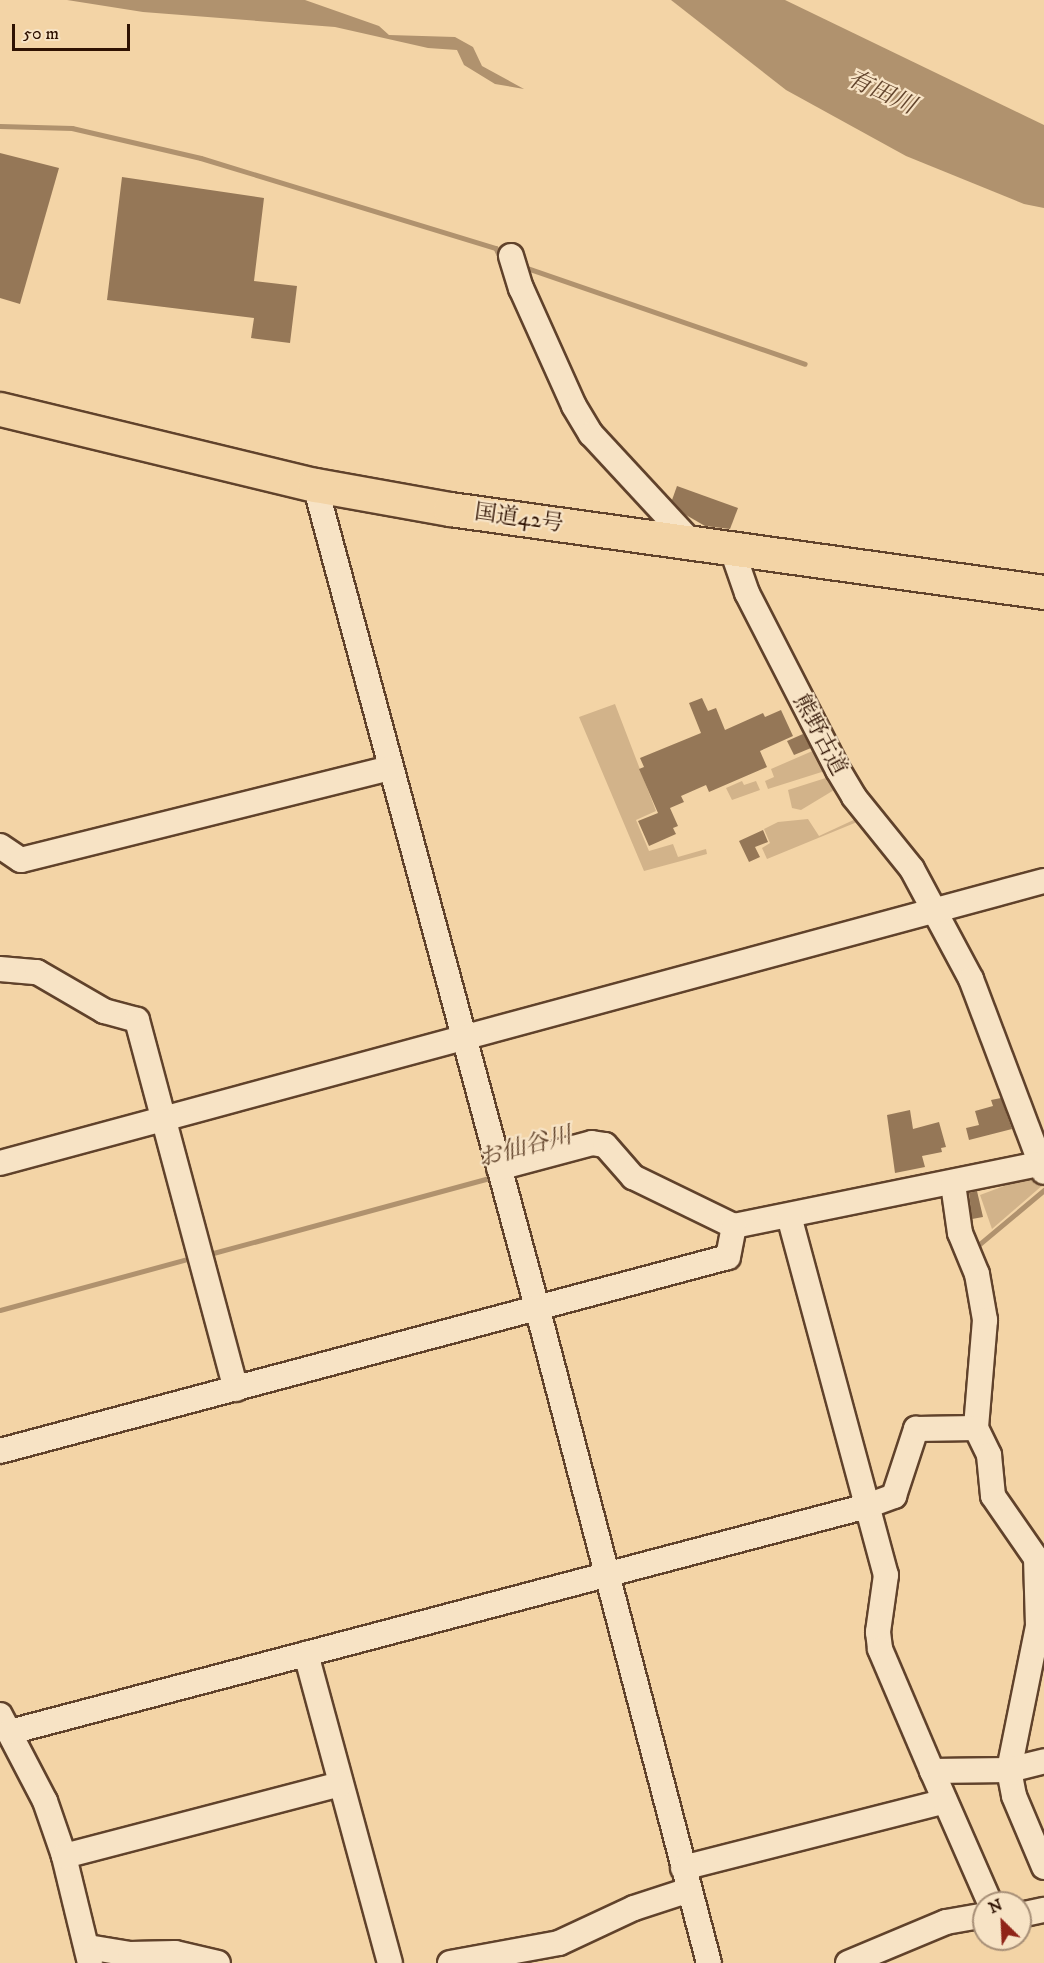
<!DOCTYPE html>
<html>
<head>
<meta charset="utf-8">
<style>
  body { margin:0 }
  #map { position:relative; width:1044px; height:1963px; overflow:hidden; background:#f3d4a6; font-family:"IM FELL DW Pica","Noto Serif JP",serif }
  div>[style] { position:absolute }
  .green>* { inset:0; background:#d2b38a }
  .water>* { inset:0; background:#b0926e }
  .stream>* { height:4.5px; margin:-2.25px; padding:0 2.25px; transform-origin:2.25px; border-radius:2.25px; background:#b0926e }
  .building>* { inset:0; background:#957757 }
  .roads { filter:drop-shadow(2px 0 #60422b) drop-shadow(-2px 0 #60422b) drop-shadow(0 2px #60422b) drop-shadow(0 -2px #60422b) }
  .minor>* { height:24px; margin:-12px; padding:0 12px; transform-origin:12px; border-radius:12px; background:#f7e3c5 }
  .highway>* { height:33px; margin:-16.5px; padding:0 16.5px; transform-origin:16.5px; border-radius:16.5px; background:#f3d4a6 }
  span { translate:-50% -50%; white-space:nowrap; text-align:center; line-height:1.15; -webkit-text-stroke:4.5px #f7e3c5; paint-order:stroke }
  .street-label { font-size:22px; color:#2f1202 }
  .water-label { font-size:24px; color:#63452d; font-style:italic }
  .north { position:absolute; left:972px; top:1891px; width:60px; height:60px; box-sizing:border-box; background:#f7e3c5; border:2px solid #a78f77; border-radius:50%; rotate:336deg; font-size:16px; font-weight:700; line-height:24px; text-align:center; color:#2f1202 }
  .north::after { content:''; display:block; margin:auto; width:21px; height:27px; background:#8f2418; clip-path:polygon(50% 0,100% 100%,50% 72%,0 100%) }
  .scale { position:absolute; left:12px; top:24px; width:118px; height:27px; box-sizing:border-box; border:3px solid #2f1202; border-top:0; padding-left:8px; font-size:18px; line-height:21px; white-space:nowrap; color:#2f1202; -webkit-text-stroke:4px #f7e3c5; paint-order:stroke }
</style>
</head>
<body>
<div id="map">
  <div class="green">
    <i style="clip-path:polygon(615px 704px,656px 811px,636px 820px,649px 851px,673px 844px,678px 857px,706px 849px,707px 854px,644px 871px,579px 717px)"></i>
    <i style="clip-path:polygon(817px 749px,828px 770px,768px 789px,765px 781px,774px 777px,771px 769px)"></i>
    <i style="clip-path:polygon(832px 776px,839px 787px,801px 810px,792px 808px,788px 790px)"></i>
    <i style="clip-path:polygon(742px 781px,744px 785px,756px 781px,760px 790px,732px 800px,726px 788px)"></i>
    <i style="clip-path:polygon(860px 817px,862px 820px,767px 859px,762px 848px,770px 843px,764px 829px,778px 822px,808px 819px,819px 836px)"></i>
    <i style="clip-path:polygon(1036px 1174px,1044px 1184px,992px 1229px,980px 1195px)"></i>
  </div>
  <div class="water">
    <i style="clip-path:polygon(67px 0,305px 0,379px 26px,389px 35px,455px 37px,473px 47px,482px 66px,524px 89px,495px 84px,464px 65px,457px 50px,428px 48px,335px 27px,143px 12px)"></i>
    <i style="clip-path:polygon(671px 0,785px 0,1044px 125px,1044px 208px,1024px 204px,906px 156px,786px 90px)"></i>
  </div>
  <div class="stream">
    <i style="left:0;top:126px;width:72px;rotate:1.6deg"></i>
    <i style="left:72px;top:128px;width:132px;rotate:13.1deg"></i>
    <i style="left:201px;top:158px;width:308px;rotate:17deg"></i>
    <i style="left:496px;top:248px;width:12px;rotate:66deg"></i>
    <i style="left:521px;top:266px;width:300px;rotate:19deg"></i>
    <i style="left:975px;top:1248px;width:90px;rotate:-40deg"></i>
    <i style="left:206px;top:1255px;width:298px;rotate:-15.2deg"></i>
    <i style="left:0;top:1310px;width:199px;rotate:-15.2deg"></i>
  </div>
  <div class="building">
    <i style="clip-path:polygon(0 153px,59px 168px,20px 304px,0 298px)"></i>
    <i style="clip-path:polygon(122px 177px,264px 198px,254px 281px,297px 286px,290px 343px,251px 338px,254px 318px,107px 300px)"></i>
    <i style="clip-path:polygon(677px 486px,738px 508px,730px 529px,705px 526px,686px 515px,672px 500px)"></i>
    <i style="clip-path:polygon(702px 698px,708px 711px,716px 708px,725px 730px,763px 713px,765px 717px,781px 710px,793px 736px,760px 751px,767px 767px,709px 792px,706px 785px,681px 796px,684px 802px,670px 808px,678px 826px,673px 828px,676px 834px,649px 846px,638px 821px,658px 813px,639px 769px,644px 767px,640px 758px,701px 733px,689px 703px)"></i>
    <i style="clip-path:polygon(803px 734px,811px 748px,794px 755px,787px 741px)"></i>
    <i style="clip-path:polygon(763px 830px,768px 842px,755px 847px,760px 857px,749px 862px,739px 841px)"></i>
    <i style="clip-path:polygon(1001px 1098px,1012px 1129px,969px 1140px,966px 1128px,979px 1125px,975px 1111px,993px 1106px,991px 1100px)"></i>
    <i style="clip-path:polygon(910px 1110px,913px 1129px,939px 1122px,946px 1147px,941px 1148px,942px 1152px,922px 1156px,925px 1167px,895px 1173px,887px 1115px)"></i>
    <i style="clip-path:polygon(977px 1191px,983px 1217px,972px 1219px,969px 1193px)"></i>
  </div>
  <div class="roads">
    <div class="minor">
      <i style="left:511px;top:256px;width:34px;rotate:73deg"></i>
      <i style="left:521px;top:288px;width:129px;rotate:65.8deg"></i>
      <i style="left:574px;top:406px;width:33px;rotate:59deg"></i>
      <i style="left:591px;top:434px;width:146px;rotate:47.2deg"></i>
      <i style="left:315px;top:485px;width:851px;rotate:74.89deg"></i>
      <i style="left:537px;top:1307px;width:678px;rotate:75.31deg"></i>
      <i style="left:731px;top:547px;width:49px;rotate:70.8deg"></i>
      <i style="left:747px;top:593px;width:199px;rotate:62.8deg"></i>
      <i style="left:838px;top:770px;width:31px;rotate:59deg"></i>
      <i style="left:854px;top:797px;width:92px;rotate:51.1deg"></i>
      <i style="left:912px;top:869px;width:125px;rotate:61.8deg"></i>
      <i style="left:971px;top:979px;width:206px;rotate:69.3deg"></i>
      <i style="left:0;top:846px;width:25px;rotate:34deg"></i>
      <i style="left:21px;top:860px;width:381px;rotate:-14deg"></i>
      <i style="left:0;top:969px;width:37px;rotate:5deg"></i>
      <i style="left:37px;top:972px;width:78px;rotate:30.2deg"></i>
      <i style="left:104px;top:1011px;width:34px;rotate:15deg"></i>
      <i style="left:137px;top:1020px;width:382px;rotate:75deg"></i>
      <i style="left:0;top:1163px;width:1081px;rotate:-15.12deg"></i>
      <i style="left:499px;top:1168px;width:96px;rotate:-15deg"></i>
      <i style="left:592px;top:1143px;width:13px;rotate:9deg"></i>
      <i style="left:605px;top:1145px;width:43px;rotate:48.8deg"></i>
      <i style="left:633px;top:1177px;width:112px;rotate:25.9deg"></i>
      <i style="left:734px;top:1226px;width:316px;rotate:-11.5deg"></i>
      <i style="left:953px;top:1184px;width:49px;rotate:81.9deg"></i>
      <i style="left:960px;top:1233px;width:44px;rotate:67.5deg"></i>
      <i style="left:977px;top:1274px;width:47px;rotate:80.1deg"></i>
      <i style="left:985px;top:1320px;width:108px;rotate:94.8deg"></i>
      <i style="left:976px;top:1428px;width:30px;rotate:64deg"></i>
      <i style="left:989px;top:1455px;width:41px;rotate:84.4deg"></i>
      <i style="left:993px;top:1496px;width:75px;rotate:55.3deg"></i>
      <i style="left:1036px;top:1558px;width:68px;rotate:88.3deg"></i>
      <i style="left:1038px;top:1626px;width:147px;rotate:101.4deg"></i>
      <i style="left:1009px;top:1770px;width:26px;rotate:79deg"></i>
      <i style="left:1014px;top:1796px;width:77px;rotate:67.1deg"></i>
      <i style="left:789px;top:1216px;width:372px;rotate:74.9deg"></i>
      <i style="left:886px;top:1575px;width:58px;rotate:98deg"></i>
      <i style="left:878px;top:1632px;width:17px;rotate:83deg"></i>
      <i style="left:880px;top:1649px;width:133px;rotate:66.9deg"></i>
      <i style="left:0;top:1451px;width:753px;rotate:-14.92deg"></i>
      <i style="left:728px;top:1257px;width:32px;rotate:-79deg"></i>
      <i style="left:306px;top:1654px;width:320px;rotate:74.8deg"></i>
      <i style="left:0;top:1715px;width:97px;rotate:62.4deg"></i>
      <i style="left:45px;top:1801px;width:58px;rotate:70.9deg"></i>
      <i style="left:10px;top:1732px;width:886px;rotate:-14.77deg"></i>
      <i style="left:867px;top:1506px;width:29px;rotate:-20deg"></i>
      <i style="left:894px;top:1496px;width:71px;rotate:-71.8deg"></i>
      <i style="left:916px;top:1429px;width:60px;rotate:-1deg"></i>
      <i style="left:683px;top:1868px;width:270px;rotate:-14.3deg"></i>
      <i style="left:990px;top:1903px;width:144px;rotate:-113.7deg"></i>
      <i style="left:932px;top:1771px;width:77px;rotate:-0.7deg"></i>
      <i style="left:1009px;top:1770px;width:36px;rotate:-14deg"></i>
      <i style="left:1020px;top:1915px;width:25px;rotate:-12deg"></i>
      <i style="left:88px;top:1947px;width:43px;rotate:9.5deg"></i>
      <i style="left:130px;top:1954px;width:45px;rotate:-1.3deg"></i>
      <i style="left:175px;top:1953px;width:44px;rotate:13.1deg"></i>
      <i style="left:90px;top:1963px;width:110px;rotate:-103.7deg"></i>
      <i style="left:64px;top:1856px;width:285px;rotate:-14.6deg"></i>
      <i style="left:450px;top:1963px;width:111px;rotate:-10.4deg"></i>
      <i style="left:559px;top:1943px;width:83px;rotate:-25deg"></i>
      <i style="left:634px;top:1908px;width:58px;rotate:-18.1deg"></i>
      <i style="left:848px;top:1963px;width:106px;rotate:-22.7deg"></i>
      <i style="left:946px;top:1922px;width:39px;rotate:-10deg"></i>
    </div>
    <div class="highway">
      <i style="left:0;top:409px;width:324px;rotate:13.6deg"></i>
      <i style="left:315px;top:485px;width:137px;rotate:10.1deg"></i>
      <i style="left:450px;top:509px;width:600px;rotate:7.95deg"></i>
    </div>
  </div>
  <div class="street-label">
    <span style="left:519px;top:518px;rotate:8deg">国道42号</span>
    <span style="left:820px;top:735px;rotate:62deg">熊野古道</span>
  </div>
  <div class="water-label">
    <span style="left:881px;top:93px;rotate:25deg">有田川</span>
    <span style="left:525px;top:1148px;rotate:-15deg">お仙谷川</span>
  </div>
  <div class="north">N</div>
  <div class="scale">50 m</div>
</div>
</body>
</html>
